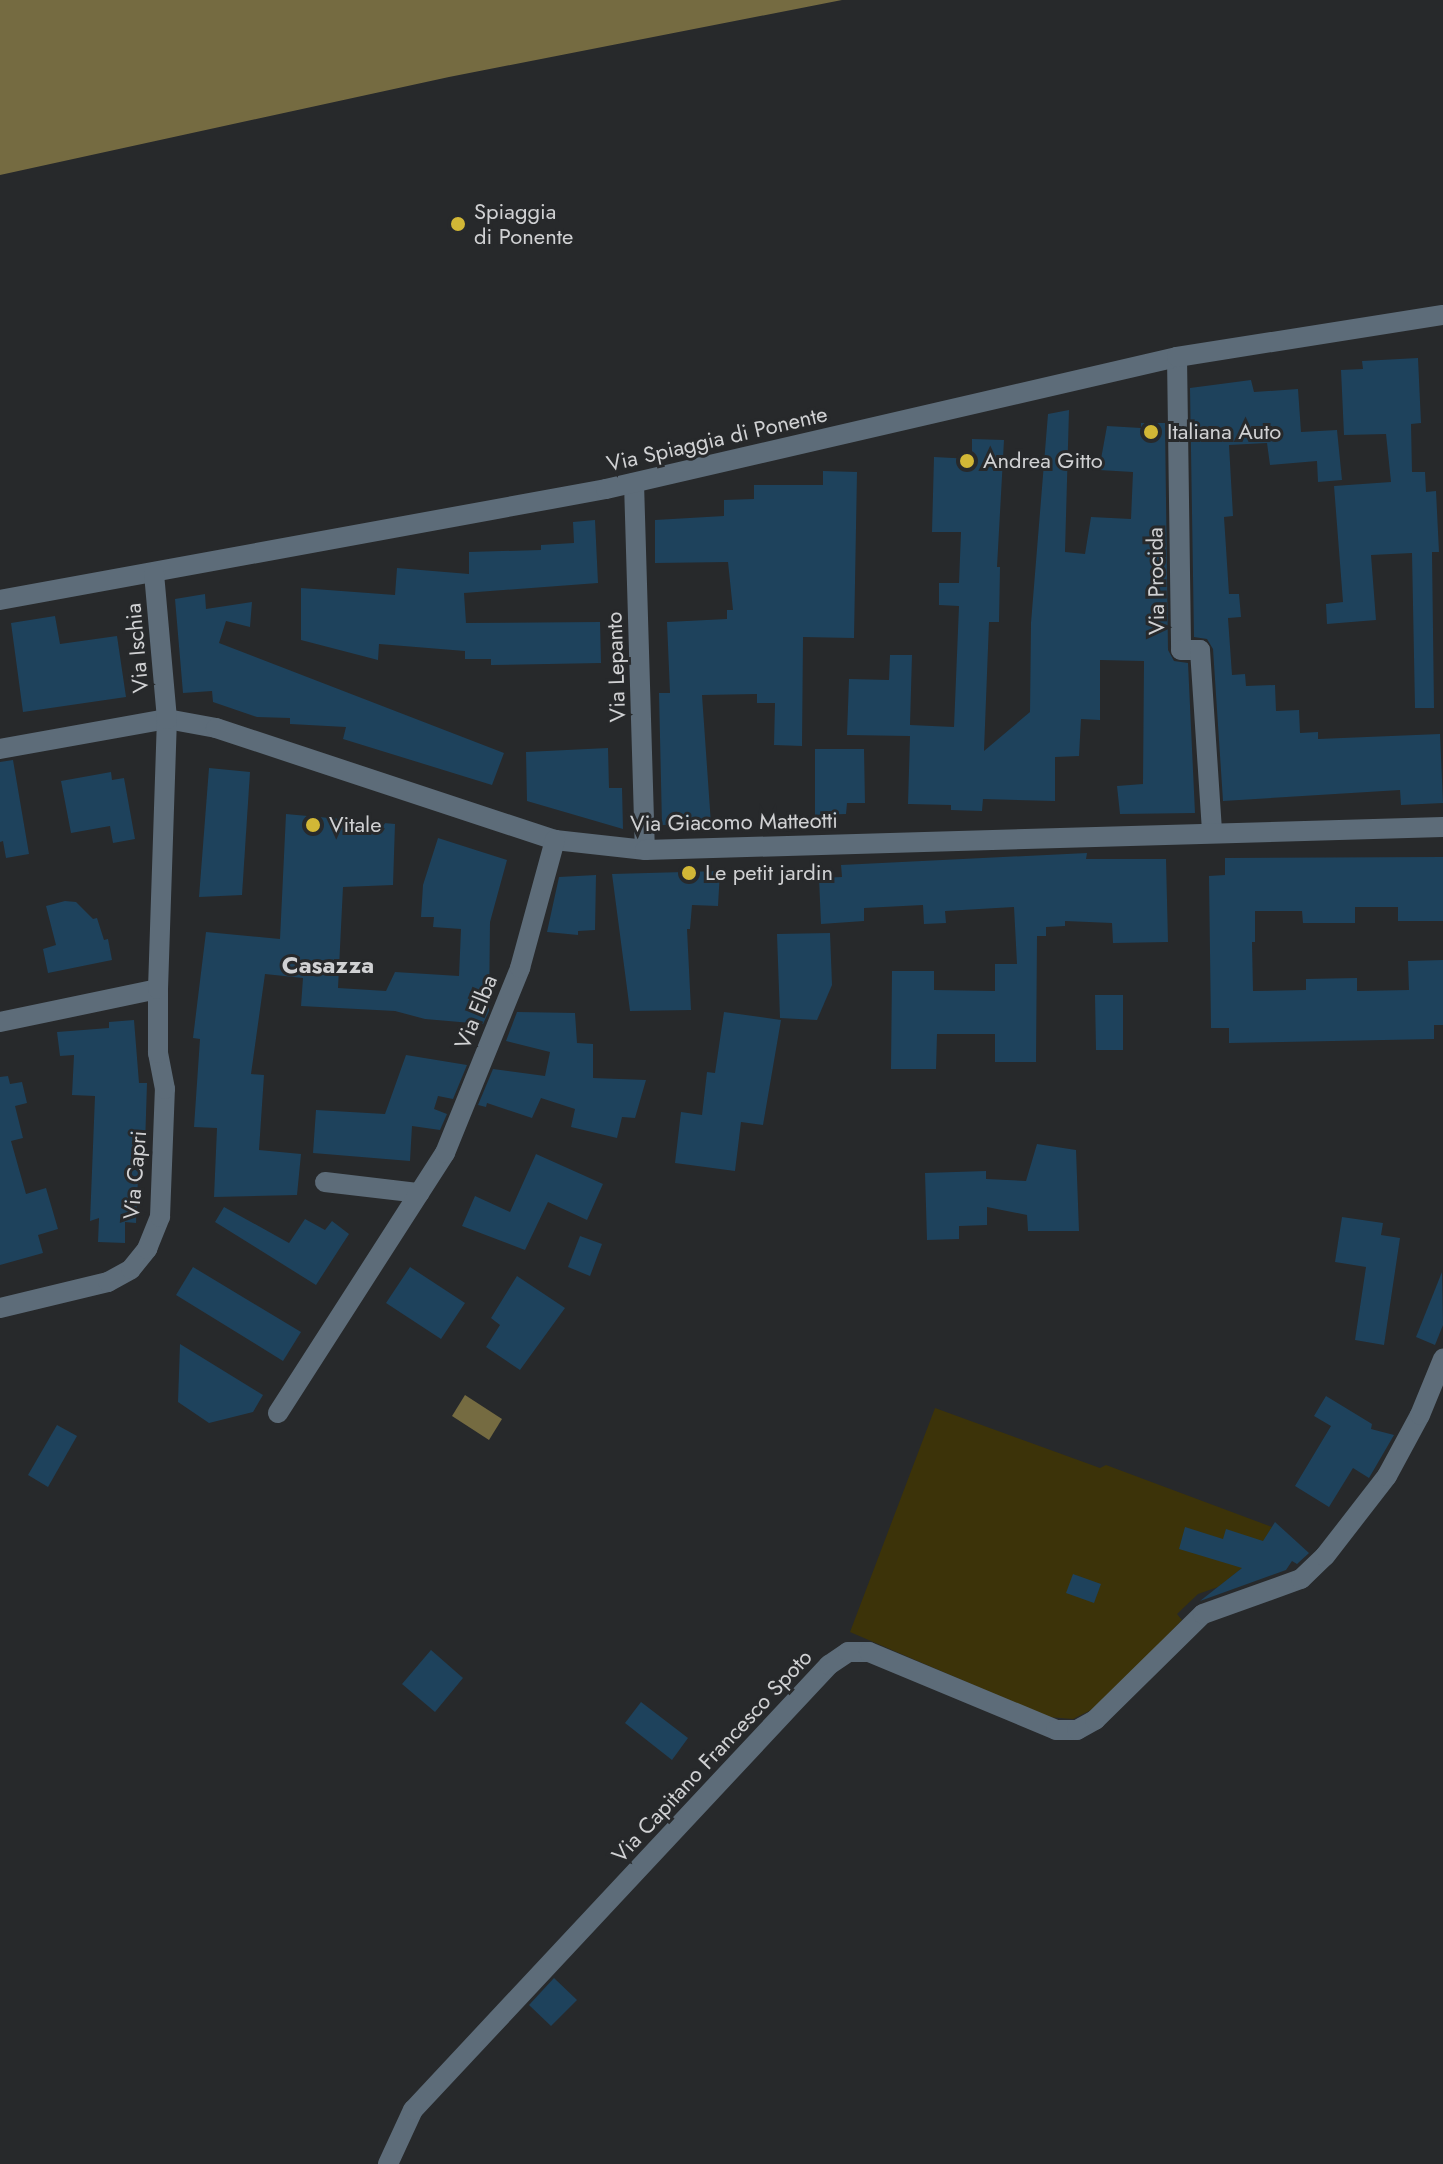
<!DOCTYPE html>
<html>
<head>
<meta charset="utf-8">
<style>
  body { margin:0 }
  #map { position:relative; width:1443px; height:2164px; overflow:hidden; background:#27292b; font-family:Jost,sans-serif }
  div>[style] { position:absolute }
  .green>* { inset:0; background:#3c3309 }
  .water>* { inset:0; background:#756b41 }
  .building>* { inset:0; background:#1e425c }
  .minor>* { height:20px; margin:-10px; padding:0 10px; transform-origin:10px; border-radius:10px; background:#5d6c79 }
  .dots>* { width:22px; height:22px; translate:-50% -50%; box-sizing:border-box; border:4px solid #27292b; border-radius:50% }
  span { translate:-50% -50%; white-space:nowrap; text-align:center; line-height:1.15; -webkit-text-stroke:6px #27292b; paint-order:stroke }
  .poi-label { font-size:22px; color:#d0d1d3 }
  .left { translate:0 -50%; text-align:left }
  .street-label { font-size:22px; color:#d0d1d3 }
  .neighbourhood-label { font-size:24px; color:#d0d1d3; font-weight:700 }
</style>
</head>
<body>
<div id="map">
  <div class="green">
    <i style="clip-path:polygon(935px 1408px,1100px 1468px,1106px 1465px,1272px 1527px,1251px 1561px,1218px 1587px,1198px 1594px,1177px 1614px,1182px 1620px,1099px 1706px,1073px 1719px,1048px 1717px,850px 1632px)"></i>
  </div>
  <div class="water">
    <i style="clip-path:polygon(0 0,842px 0,449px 77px,0 175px)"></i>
    <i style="clip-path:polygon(465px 1395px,502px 1419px,489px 1440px,452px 1416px)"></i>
  </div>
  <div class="building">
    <i style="clip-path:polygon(1418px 358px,1421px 423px,1411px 424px,1412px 472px,1425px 472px,1426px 492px,1436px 491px,1439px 552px,1432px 552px,1434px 708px,1415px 708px,1412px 553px,1371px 555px,1376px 620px,1327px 624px,1326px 604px,1343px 602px,1334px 486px,1391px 482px,1386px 434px,1344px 435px,1341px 370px,1363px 369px,1362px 361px)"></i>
    <i style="clip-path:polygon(1251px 380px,1254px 392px,1298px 389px,1301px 432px,1337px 430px,1342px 480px,1318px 482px,1317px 461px,1270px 465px,1267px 443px,1229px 445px,1233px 516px,1224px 517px,1229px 594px,1239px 594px,1241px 617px,1228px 618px,1232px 675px,1245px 674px,1246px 686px,1275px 685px,1276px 711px,1299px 710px,1300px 733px,1318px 732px,1318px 739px,1440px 734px,1443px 803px,1401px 805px,1400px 790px,1223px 801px,1213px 649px,1207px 639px,1194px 637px,1190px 388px)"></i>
    <i style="clip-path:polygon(1069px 410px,1065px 552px,1085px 554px,1091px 517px,1131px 519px,1133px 472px,1099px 470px,1107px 426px,1141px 428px,1141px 423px,1165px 423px,1168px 650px,1174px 661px,1188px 663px,1195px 813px,1120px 814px,1117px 786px,1143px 784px,1144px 661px,1100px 660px,1100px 720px,1081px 719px,1079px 756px,1055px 757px,1055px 801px,983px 799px,982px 811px,951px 810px,951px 805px,908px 804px,910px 736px,847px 735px,849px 679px,889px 680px,890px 655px,912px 655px,910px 725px,954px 727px,959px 606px,939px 605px,939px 583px,959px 583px,961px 532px,932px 532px,934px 457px,972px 459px,972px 439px,1004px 440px,997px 567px,1000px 567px,999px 622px,989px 622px,984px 751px,1030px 712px,1031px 623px,1048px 414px)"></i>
    <i style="clip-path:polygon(823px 471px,857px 472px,854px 638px,803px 637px,802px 746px,774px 745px,775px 703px,757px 703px,757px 694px,702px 695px,711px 824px,662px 825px,659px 693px,670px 693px,667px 622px,727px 619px,727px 610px,733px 610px,728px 562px,655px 563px,655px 520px,724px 516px,724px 500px,754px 499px,754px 485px,823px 485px)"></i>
    <i style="clip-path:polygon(595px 520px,598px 583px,464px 593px,466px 623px,600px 622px,601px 663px,491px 665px,491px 659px,465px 659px,465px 651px,379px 644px,378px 660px,301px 640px,301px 588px,395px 595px,397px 568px,469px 574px,469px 552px,541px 550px,541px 545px,574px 543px,573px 522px)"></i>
    <i style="clip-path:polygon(205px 594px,206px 609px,252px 602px,250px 627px,226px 621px,219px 643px,504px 753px,492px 785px,343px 739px,346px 727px,290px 724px,290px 718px,257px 717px,213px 702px,212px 691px,183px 693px,175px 599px)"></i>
    <i style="clip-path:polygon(55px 616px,60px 644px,117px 636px,126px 697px,23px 712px,11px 623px)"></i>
    <i style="clip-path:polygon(608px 748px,609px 788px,622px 788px,623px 829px,527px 801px,526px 752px)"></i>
    <i style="clip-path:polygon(815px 749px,864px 749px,865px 803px,847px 803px,846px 814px,815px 815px)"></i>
    <i style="clip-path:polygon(13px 760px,29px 854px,6px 858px,3px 841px,0 842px,0 762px)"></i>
    <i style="clip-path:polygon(209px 768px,250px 772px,242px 895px,199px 897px)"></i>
    <i style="clip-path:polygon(111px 772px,112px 780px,124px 778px,135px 839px,113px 843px,110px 826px,71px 833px,61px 781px)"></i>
    <i style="clip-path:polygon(286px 814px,395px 824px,393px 885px,343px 887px,338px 988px,386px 991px,395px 972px,459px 976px,461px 929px,433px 927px,434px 917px,421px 917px,423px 885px,438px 838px,507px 860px,490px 922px,489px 1011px,483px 1024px,425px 1019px,395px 1011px,301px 1006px,303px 978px,265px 974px,251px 1074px,264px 1075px,259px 1150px,301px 1154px,297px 1195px,214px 1197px,217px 1128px,194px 1127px,200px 1039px,193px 1038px,206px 932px,280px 939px)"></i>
    <i style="clip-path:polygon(1087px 853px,1086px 859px,1166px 859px,1168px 942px,1113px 943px,1112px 923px,1065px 921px,1065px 926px,1046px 927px,1046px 936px,1037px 936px,1036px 1062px,995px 1062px,995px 1034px,937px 1034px,936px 1069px,891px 1069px,892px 971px,934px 971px,934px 990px,995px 991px,995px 964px,1017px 964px,1014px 907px,945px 911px,946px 923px,924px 924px,923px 905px,864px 908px,864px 921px,821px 924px,819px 878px,842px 877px,841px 865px)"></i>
    <i style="clip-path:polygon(1443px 857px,1443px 921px,1398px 921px,1398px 907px,1355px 907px,1355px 923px,1303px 923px,1302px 911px,1255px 911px,1255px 942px,1252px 942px,1253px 991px,1306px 990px,1306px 979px,1357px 978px,1357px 991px,1409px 990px,1408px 961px,1443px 960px,1443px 1025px,1434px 1025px,1434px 1039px,1229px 1043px,1229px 1028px,1211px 1028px,1209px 876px,1225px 875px,1225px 858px)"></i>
    <i style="clip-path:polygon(720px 871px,718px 906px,692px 905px,690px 929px,687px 929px,691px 1010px,630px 1011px,612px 874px)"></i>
    <i style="clip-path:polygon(596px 875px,595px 930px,578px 931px,578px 935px,547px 932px,559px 877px)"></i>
    <i style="clip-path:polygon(65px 901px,76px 902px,93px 919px,97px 918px,104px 940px,108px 939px,112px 960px,48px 973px,43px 949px,56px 945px,46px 906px)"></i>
    <i style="clip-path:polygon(830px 933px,832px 985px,817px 1020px,780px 1018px,777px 934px)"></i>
    <i style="clip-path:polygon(1095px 995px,1123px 995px,1123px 1050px,1096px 1050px)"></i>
    <i style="clip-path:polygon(517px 1012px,575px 1013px,577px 1043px,593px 1044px,593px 1078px,646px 1080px,635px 1118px,622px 1117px,617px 1138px,571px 1127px,575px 1109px,541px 1098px,532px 1118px,487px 1103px,486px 1107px,478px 1105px,493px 1069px,545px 1076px,550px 1052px,506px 1041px)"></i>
    <i style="clip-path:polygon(724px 1012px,781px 1020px,763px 1125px,741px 1122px,735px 1171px,675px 1163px,681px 1112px,702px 1115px,707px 1072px,715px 1073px)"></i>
    <i style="clip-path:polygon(134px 1020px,139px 1083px,147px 1083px,144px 1178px,138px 1178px,136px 1223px,125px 1222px,125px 1243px,98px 1242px,99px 1218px,90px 1221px,95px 1096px,72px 1095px,74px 1055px,60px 1056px,57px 1032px,109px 1028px,109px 1022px)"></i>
    <i style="clip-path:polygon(406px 1055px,467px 1065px,453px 1099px,438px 1096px,434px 1109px,447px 1114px,440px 1130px,412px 1126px,410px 1161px,313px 1153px,316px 1110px,385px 1114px)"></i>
    <i style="clip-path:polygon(8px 1076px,10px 1084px,22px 1082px,27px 1103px,15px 1106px,23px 1138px,11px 1141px,26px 1194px,46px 1188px,58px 1229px,38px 1235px,43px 1253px,0 1265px,0 1077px)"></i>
    <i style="clip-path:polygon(1037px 1144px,1076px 1150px,1079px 1231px,1028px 1231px,1027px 1215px,987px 1207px,987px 1225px,959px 1226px,959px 1239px,927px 1240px,925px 1173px,986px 1171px,986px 1179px,1026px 1181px)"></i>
    <i style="clip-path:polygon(536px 1154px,603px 1184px,587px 1220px,548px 1202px,525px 1250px,462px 1226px,475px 1196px,510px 1212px)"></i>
    <i style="clip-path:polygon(224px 1207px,289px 1243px,305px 1219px,325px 1230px,332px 1221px,349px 1234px,316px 1285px,215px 1222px)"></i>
    <i style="clip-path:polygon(1342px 1217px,1383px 1223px,1381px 1235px,1400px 1238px,1384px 1345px,1355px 1340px,1366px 1267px,1335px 1262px)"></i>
    <i style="clip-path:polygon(580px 1236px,602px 1244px,590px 1276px,568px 1267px)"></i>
    <i style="clip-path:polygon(193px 1267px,301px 1332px,283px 1361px,176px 1295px)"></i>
    <i style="clip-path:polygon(410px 1267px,465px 1303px,441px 1339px,386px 1303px)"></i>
    <i style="clip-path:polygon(1442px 1272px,1443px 1325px,1435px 1345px,1416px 1337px)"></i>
    <i style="clip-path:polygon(517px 1276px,565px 1308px,520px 1370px,486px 1347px,500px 1325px,491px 1318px)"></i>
    <i style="clip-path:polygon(180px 1344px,263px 1395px,253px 1412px,209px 1423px,178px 1402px)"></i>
    <i style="clip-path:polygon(1326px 1396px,1372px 1424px,1371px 1429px,1394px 1435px,1369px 1478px,1353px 1468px,1329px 1507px,1295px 1486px,1331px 1426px,1314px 1416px)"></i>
    <i style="clip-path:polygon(57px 1425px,77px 1436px,48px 1487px,28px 1475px)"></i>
    <i style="clip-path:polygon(1275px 1522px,1309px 1553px,1297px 1564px,1292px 1561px,1286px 1570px,1200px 1601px,1242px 1568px,1179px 1549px,1185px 1527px,1223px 1539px,1226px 1529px,1263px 1541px)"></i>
    <i style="clip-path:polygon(1073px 1574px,1101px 1584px,1094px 1603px,1066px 1593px)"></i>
    <i style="clip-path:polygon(431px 1650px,463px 1678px,435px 1712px,402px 1684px)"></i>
    <i style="clip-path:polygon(641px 1702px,688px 1738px,672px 1760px,625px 1723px)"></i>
    <i style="clip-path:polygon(554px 1978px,577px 2000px,551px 2026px,529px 2005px)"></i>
  </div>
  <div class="minor">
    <i style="left:1177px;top:357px;width:293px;rotate:89.2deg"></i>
    <i style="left:1181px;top:650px;width:19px"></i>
    <i style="left:1200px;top:650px;width:182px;rotate:86.2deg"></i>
    <i style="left:634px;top:483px;width:367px;rotate:88.3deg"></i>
    <i style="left:0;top:600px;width:616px;rotate:-10.38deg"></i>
    <i style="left:606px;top:489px;width:586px;rotate:-13.02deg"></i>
    <i style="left:1177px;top:357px;width:269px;rotate:-9deg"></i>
    <i style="left:0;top:749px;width:170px;rotate:-10.2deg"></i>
    <i style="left:167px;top:719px;width:50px;rotate:10.4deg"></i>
    <i style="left:216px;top:728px;width:357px;rotate:18.3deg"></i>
    <i style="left:555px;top:840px;width:91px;rotate:6.3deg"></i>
    <i style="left:645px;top:850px;width:798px;rotate:-1.65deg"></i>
    <i style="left:0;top:1022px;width:161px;rotate:-11.8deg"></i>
    <i style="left:325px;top:1182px;width:95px;rotate:6.7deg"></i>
    <i style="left:0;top:1308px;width:111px;rotate:-13.5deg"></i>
    <i style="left:108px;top:1282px;width:26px;rotate:-29deg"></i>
    <i style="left:131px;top:1269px;width:26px;rotate:-51deg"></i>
    <i style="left:147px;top:1249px;width:35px;rotate:-68deg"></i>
    <i style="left:160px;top:1217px;width:128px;rotate:-87.8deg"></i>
    <i style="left:165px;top:1089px;width:37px;rotate:-101deg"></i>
    <i style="left:158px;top:1053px;width:64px;rotate:-90deg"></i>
    <i style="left:158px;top:989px;width:270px;rotate:-88.1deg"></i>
    <i style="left:167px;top:719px;width:147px;rotate:-95.1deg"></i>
    <i style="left:278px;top:1413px;width:309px;rotate:-57.3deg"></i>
    <i style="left:445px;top:1153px;width:200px;rotate:-67.9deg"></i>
    <i style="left:520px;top:968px;width:133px;rotate:-74.7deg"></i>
    <i style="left:388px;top:2164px;width:60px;rotate:-65.2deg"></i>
    <i style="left:413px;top:2110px;width:609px;rotate:-46.93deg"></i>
    <i style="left:829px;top:1665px;width:23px;rotate:-34deg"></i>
    <i style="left:848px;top:1652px;width:21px"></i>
    <i style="left:869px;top:1652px;width:203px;rotate:22.6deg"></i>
    <i style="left:1056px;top:1730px;width:21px"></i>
    <i style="left:1077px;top:1730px;width:21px;rotate:-29deg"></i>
    <i style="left:1095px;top:1720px;width:151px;rotate:-44.5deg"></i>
    <i style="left:1203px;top:1614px;width:104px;rotate:-19.7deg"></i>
    <i style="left:1301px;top:1579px;width:33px;rotate:-44deg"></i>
    <i style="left:1325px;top:1556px;width:101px;rotate:-52.2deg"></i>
    <i style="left:1387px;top:1476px;width:69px;rotate:-61.6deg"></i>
    <i style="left:1420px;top:1415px;width:61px;rotate:-67.7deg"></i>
  </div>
  <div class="dots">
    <i style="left:458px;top:224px;background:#d2b736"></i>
    <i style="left:1151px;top:432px;background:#d2b736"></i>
    <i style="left:967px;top:461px;background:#d2b736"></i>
    <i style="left:313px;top:825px;background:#d2b736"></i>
    <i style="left:689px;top:873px;background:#d2b736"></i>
  </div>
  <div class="poi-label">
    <span class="left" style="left:474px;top:224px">Spiaggia<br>di Ponente</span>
    <span class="left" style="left:1167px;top:432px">Italiana Auto</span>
    <span class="left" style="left:983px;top:461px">Andrea Gitto</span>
    <span class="left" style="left:329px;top:825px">Vitale</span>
    <span class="left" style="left:705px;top:873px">Le petit jardin</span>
  </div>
  <div class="street-label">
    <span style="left:717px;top:439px;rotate:-13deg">Via Spiaggia di Ponente</span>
    <span style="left:1156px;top:581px;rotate:-91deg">Via Procida</span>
    <span style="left:137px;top:648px;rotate:-95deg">Via Ischia</span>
    <span style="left:616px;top:667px;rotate:-92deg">Via Lepanto</span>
    <span style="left:734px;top:822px;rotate:-1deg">Via Giacomo Matteotti</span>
    <span style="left:476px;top:1012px;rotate:-68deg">Via Elba</span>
    <span style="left:135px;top:1175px;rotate:-85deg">Via Capri</span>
    <span style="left:712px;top:1756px;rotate:-47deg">Via Capitano Francesco Spoto</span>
  </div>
  <div class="neighbourhood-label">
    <span style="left:328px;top:965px">Casazza</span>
  </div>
</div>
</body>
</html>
